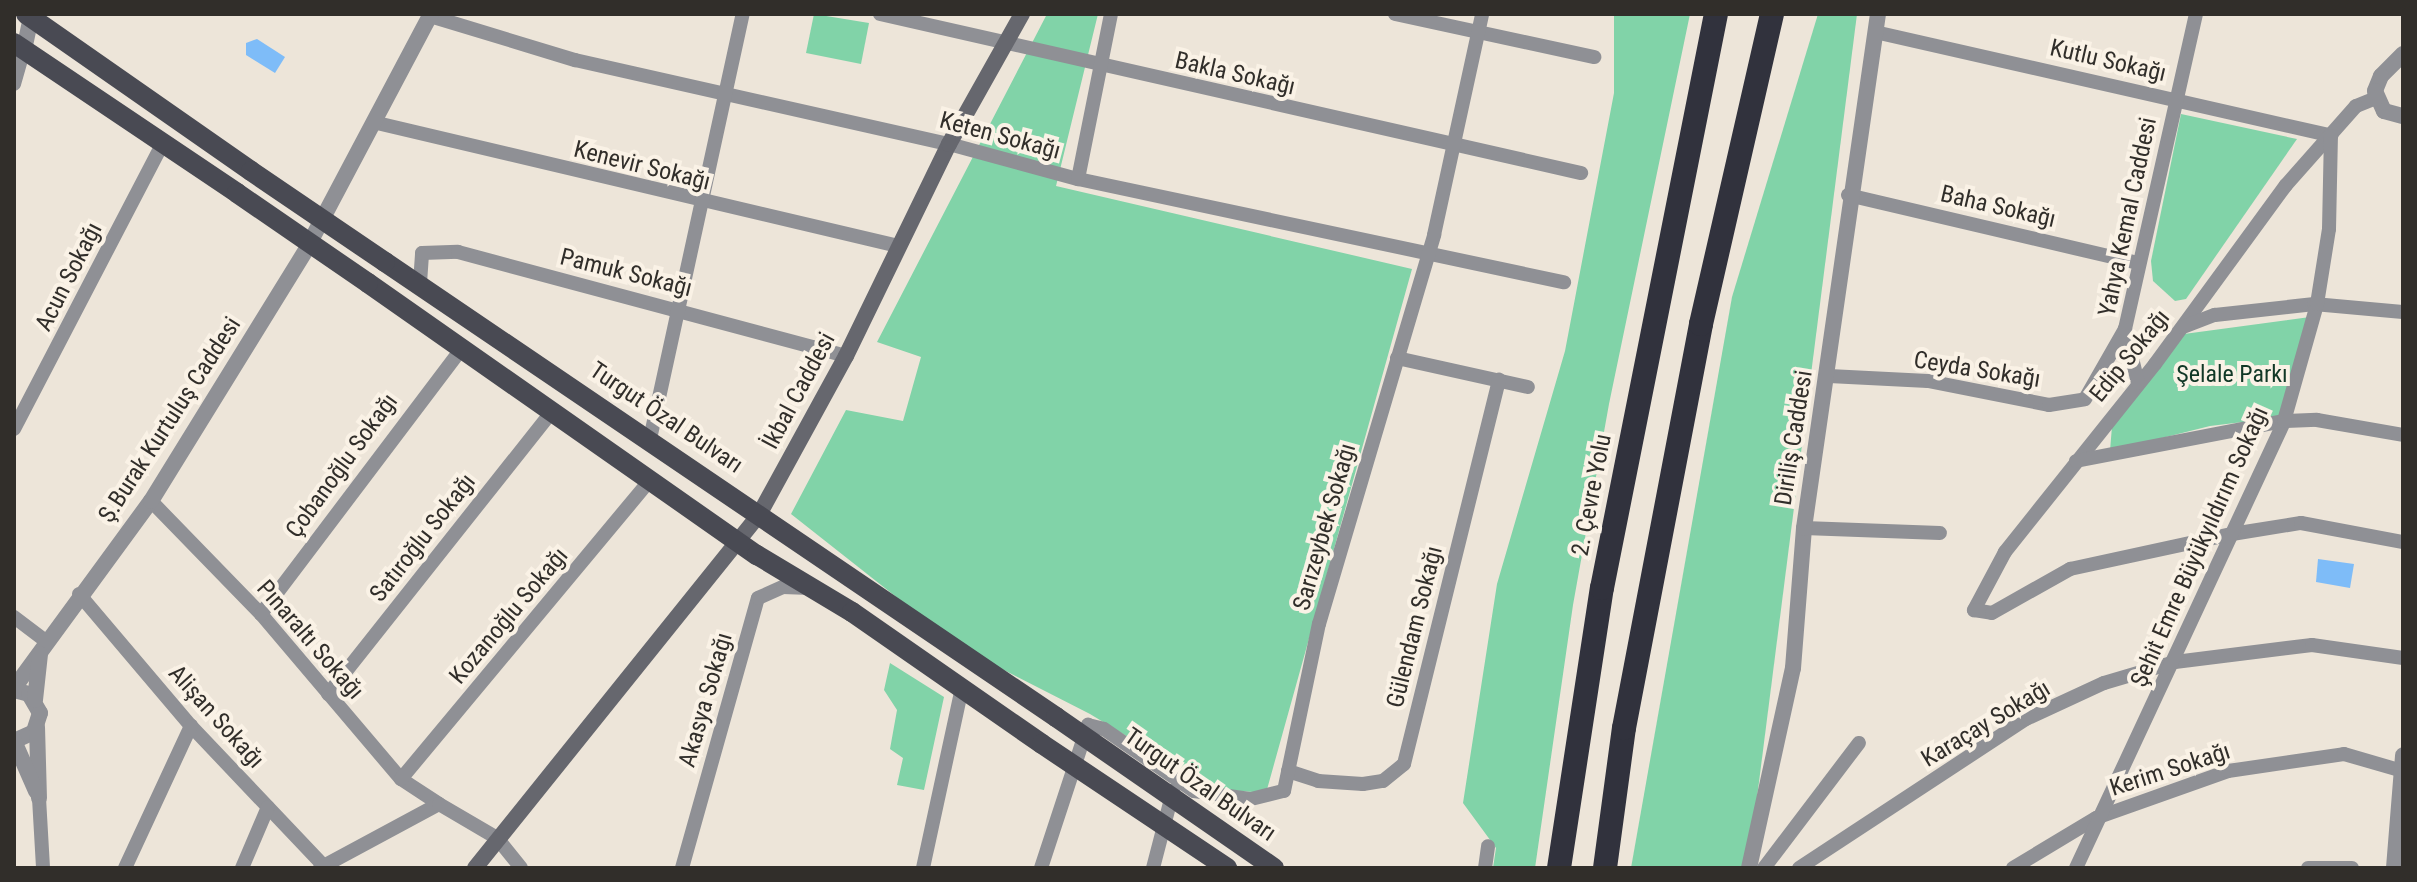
<!DOCTYPE html>
<html>
<head>
<meta charset="utf-8">
<style>
  body { margin:0 }
  #map { position:relative; width:2417px; height:882px; overflow:hidden; background:#ede5d9; font-family:"Roboto Condensed",sans-serif }
  div>[style] { position:absolute }
  .green>* { inset:0; background:#81d3a8 }
  .water>* { inset:0; background:#7ebcf8 }
  .minor>* { height:14px; margin:-7px; padding:0 7px; transform-origin:7px; border-radius:7px; background:#8f9095 }
  .tertiary>* { height:16px; margin:-8px; padding:0 8px; transform-origin:8px; border-radius:8px; background:#8f9095 }
  .secondary>* { height:16px; margin:-8px; padding:0 8px; transform-origin:8px; border-radius:8px; background:#66676e }
  .primary>* { height:20px; margin:-10px; padding:0 10px; transform-origin:10px; border-radius:10px; background:#494a53 }
  .motorway>* { height:24px; margin:-12px; padding:0 12px; transform-origin:12px; border-radius:12px; background:#31323d }
  .primary-bridge>* { height:20px; margin:-10px; padding:0 10px; transform-origin:10px; border-radius:10px; background:#494a53 }
  span { translate:-50% -50%; white-space:nowrap; text-align:center; line-height:1.15; -webkit-text-stroke:8px #faf2e6; paint-order:stroke }
  .street-label { font-size:24px; color:#312e2a }
  .park-label { font-size:24px; color:#113826 }
  .frame { position:absolute; inset:0; border:16px solid #312e2a; pointer-events:none }
</style>
</head>
<body>
<div id="map">
  <div class="green">
    <i style="clip-path:polygon(814px 14px,869px 23px,861px 64px,806px 53px)"></i>
    <i style="clip-path:polygon(1047px 14px,1098px 14px,1056px 186px,1412px 269px,1266px 793px,1214px 789px,1090px 714px,961px 648px,791px 514px,846px 410px,903px 421px,921px 357px,877px 342px)"></i>
    <i style="clip-path:polygon(1614px 14px,1690px 14px,1609px 404px,1573px 605px,1535px 868px,1493px 868px,1496px 848px,1463px 803px,1497px 584px,1565px 351px,1614px 93px)"></i>
    <i style="clip-path:polygon(1818px 14px,1857px 14px,1748px 868px,1631px 868px,1732px 297px)"></i>
    <i style="clip-path:polygon(2181px 114px,2297px 139px,2186px 299px,2175px 301px,2153px 281px,2151px 261px)"></i>
    <i style="clip-path:polygon(2310px 317px,2284px 417px,2210px 426px,2110px 451px,2112px 426px,2184px 334px)"></i>
    <i style="clip-path:polygon(890px 663px,944px 697px,924px 790px,897px 785px,903px 758px,890px 749px,897px 710px,884px 690px)"></i>
  </div>
  <div class="water">
    <i style="clip-path:polygon(257px 39px,285px 57px,275px 73px,246px 55px,246px 43px)"></i>
    <i style="clip-path:polygon(2318px 559px,2354px 564px,2350px 588px,2316px 582px)"></i>
  </div>
  <div class="minor">
    <i style="left:880px;top:14px;width:719px;rotate:12.78deg"></i>
    <i style="left:1395px;top:14px;width:204px;rotate:12.2deg"></i>
    <i style="left:430px;top:16px;width:152px;rotate:16.9deg"></i>
    <i style="left:575px;top:60px;width:383px;rotate:12.7deg"></i>
    <i style="left:949px;top:144px;width:134px;rotate:15.2deg"></i>
    <i style="left:1078px;top:179px;width:497px;rotate:12deg"></i>
    <i style="left:1875px;top:32px;width:468px;rotate:12.8deg"></i>
    <i style="left:14px;top:84px;width:35px;rotate:-74deg"></i>
    <i style="left:2376px;top:98px;width:22px;rotate:158deg"></i>
    <i style="left:2356px;top:106px;width:106px;rotate:131.5deg"></i>
    <i style="left:2286px;top:185px;width:222px;rotate:126.2deg"></i>
    <i style="left:2155px;top:364px;width:241px;rotate:128.6deg"></i>
    <i style="left:2005px;top:552px;width:66px;rotate:118.1deg"></i>
    <i style="left:1974px;top:610px;width:18px;rotate:9deg"></i>
    <i style="left:1992px;top:613px;width:90px;rotate:-29.4deg"></i>
    <i style="left:2070px;top:569px;width:166px;rotate:-12.2deg"></i>
    <i style="left:2232px;top:534px;width:70px;rotate:-9.1deg"></i>
    <i style="left:2301px;top:523px;width:104px;rotate:10.6deg"></i>
    <i style="left:377px;top:123px;width:535px;rotate:13.28deg"></i>
    <i style="left:1078px;top:179px;width:168px;rotate:-78.7deg"></i>
    <i style="left:1848px;top:195px;width:298px;rotate:13.2deg"></i>
    <i style="left:420px;top:283px;width:30px;rotate:-86deg"></i>
    <i style="left:422px;top:253px;width:36px;rotate:-2deg"></i>
    <i style="left:458px;top:252px;width:402px;rotate:15deg"></i>
    <i style="left:2183px;top:327px;width:34px;rotate:-21deg"></i>
    <i style="left:2215px;top:315px;width:100px;rotate:-6.3deg"></i>
    <i style="left:2314px;top:304px;width:89px;rotate:5.1deg"></i>
    <i style="left:1397px;top:358px;width:134px;rotate:12.5deg"></i>
    <i style="left:1829px;top:376px;width:99px;rotate:2.9deg"></i>
    <i style="left:1928px;top:381px;width:123px;rotate:11.2deg"></i>
    <i style="left:2049px;top:405px;width:36px;rotate:-9deg"></i>
    <i style="left:2085px;top:399px;width:81px;rotate:-60.3deg"></i>
    <i style="left:2138px;top:383px;width:56px;rotate:-103.5deg"></i>
    <i style="left:2125px;top:329px;width:323px;rotate:-77.3deg"></i>
    <i style="left:14px;top:429px;width:320px;rotate:-62.5deg"></i>
    <i style="left:650px;top:439px;width:435px;rotate:-77.7deg"></i>
    <i style="left:2076px;top:461px;width:212px;rotate:-10.9deg"></i>
    <i style="left:2284px;top:421px;width:33px;rotate:-2deg"></i>
    <i style="left:2317px;top:420px;width:87px;rotate:9.9deg"></i>
    <i style="left:151px;top:501px;width:158px;rotate:45.8deg"></i>
    <i style="left:261px;top:614px;width:216px;rotate:49.7deg"></i>
    <i style="left:401px;top:779px;width:45px;rotate:33.3deg"></i>
    <i style="left:1804px;top:528px;width:136px;rotate:2.1deg"></i>
    <i style="left:79px;top:594px;width:173px;rotate:49.7deg"></i>
    <i style="left:191px;top:726px;width:192px;rotate:46.5deg"></i>
    <i style="left:261px;top:614px;width:335px;rotate:-52.9deg"></i>
    <i style="left:14px;top:617px;width:41px;rotate:37.1deg"></i>
    <i style="left:328px;top:694px;width:362px;rotate:-51.6deg"></i>
    <i style="left:1288px;top:771px;width:32px;rotate:18deg"></i>
    <i style="left:1318px;top:781px;width:45px;rotate:3.8deg"></i>
    <i style="left:1363px;top:784px;width:20px;rotate:-9deg"></i>
    <i style="left:1383px;top:781px;width:27px;rotate:-39deg"></i>
    <i style="left:1404px;top:764px;width:396px;rotate:-76.1deg"></i>
    <i style="left:401px;top:779px;width:389px;rotate:-50.2deg"></i>
    <i style="left:39px;top:798px;width:70px;rotate:86.7deg"></i>
    <i style="left:125px;top:868px;width:157px;rotate:-65.1deg"></i>
    <i style="left:242px;top:868px;width:66px;rotate:-66.9deg"></i>
    <i style="left:320px;top:868px;width:135px;rotate:-28.3deg"></i>
    <i style="left:439px;top:804px;width:67px;rotate:30.4deg"></i>
    <i style="left:497px;top:838px;width:38px;rotate:51deg"></i>
    <i style="left:682px;top:868px;width:280px;rotate:-74.3deg"></i>
    <i style="left:758px;top:598px;width:27px;rotate:-24deg"></i>
    <i style="left:783px;top:587px;width:27px;rotate:2deg"></i>
    <i style="left:923px;top:868px;width:185px;rotate:-77.8deg"></i>
    <i style="left:1041px;top:868px;width:151px;rotate:-71.8deg"></i>
    <i style="left:1088px;top:725px;width:16px;rotate:14deg"></i>
    <i style="left:1104px;top:729px;width:109px;rotate:34.6deg"></i>
    <i style="left:1194px;top:791px;width:58px;rotate:8deg"></i>
    <i style="left:1251px;top:799px;width:34px;rotate:-14deg"></i>
    <i style="left:1284px;top:791px;width:171px;rotate:-78.2deg"></i>
    <i style="left:1319px;top:624px;width:406px;rotate:-73.5deg"></i>
    <i style="left:1434px;top:235px;width:226px;rotate:-77.7deg"></i>
    <i style="left:1153px;top:868px;width:80px;rotate:-75.4deg"></i>
    <i style="left:1485px;top:868px;width:22px;rotate:-82deg"></i>
    <i style="left:1764px;top:868px;width:157px;rotate:-52.8deg"></i>
    <i style="left:1799px;top:868px;width:272px;rotate:-33.3deg"></i>
    <i style="left:2026px;top:719px;width:86px;rotate:-24.8deg"></i>
    <i style="left:2104px;top:683px;width:74px;rotate:-16.5deg"></i>
    <i style="left:2175px;top:662px;width:138px;rotate:-7.1deg"></i>
    <i style="left:2312px;top:645px;width:92px;rotate:8.1deg"></i>
    <i style="left:2013px;top:868px;width:97px;rotate:-31.1deg"></i>
    <i style="left:2096px;top:818px;width:140px;rotate:-19.6deg"></i>
    <i style="left:2228px;top:771px;width:117px;rotate:-8.3deg"></i>
    <i style="left:2344px;top:754px;width:57px;rotate:16.2deg"></i>
    <i style="left:2076px;top:868px;width:493px;rotate:-65deg"></i>
    <i style="left:2284px;top:421px;width:122px;rotate:-74.2deg"></i>
    <i style="left:2317px;top:304px;width:76px;rotate:-80.9deg"></i>
    <i style="left:2329px;top:229px;width:93px;rotate:-88.8deg"></i>
    <i style="left:2308px;top:868px;width:44px"></i>
  </div>
  <div class="tertiary">
    <i style="left:24px;top:50px;width:34px;rotate:-78deg"></i>
    <i style="left:2403px;top:54px;width:31px;rotate:135deg"></i>
    <i style="left:2381px;top:76px;width:16px;rotate:112deg"></i>
    <i style="left:2375px;top:91px;width:22px;rotate:66deg"></i>
    <i style="left:2384px;top:111px;width:20px;rotate:15deg"></i>
    <i style="left:14px;top:688px;width:232px;rotate:-53.8deg"></i>
    <i style="left:151px;top:501px;width:297px;rotate:-58.3deg"></i>
    <i style="left:307px;top:248px;width:265px;rotate:-62.1deg"></i>
    <i style="left:14px;top:690px;width:16px;rotate:15deg"></i>
    <i style="left:29px;top:694px;width:22px;rotate:60deg"></i>
    <i style="left:40px;top:713px;width:20px;rotate:108deg"></i>
    <i style="left:34px;top:732px;width:22px;rotate:156deg"></i>
    <i style="left:35px;top:700px;width:46px;rotate:-83.8deg"></i>
    <i style="left:37px;top:727px;width:71px;rotate:88.4deg"></i>
    <i style="left:14px;top:741px;width:55px;rotate:66.3deg"></i>
    <i style="left:1749px;top:868px;width:205px;rotate:-77.6deg"></i>
    <i style="left:1793px;top:668px;width:140px;rotate:-85.5deg"></i>
    <i style="left:1804px;top:528px;width:519px;rotate:-81.81deg"></i>
    <i style="left:2394px;top:868px;width:113px;rotate:-85.4deg"></i>
  </div>
  <div class="secondary">
    <i style="left:475px;top:868px;width:455px;rotate:-51.2deg"></i>
    <i style="left:760px;top:513px;width:179px;rotate:-61.3deg"></i>
    <i style="left:846px;top:356px;width:236px;rotate:-64.1deg"></i>
    <i style="left:949px;top:144px;width:149px;rotate:-60.7deg"></i>
  </div>
  <div class="primary">
    <i style="left:26px;top:14px;width:274px;rotate:34.9deg"></i>
    <i style="left:14px;top:43px;width:269px;rotate:33.9deg"></i>
    <i style="left:385px;top:262px;width:811px;rotate:34.14deg"></i>
    <i style="left:368px;top:283px;width:475px;rotate:35deg"></i>
    <i style="left:757px;top:555px;width:111px;rotate:31deg"></i>
    <i style="left:852px;top:612px;width:231px;rotate:34.8deg"></i>
  </div>
  <div class="motorway">
    <i style="left:1559px;top:868px;width:283px;rotate:-81.3deg"></i>
    <i style="left:1602px;top:588px;width:585px;rotate:-78.77deg"></i>
    <i style="left:1605px;top:868px;width:141px;rotate:-82.3deg"></i>
    <i style="left:1624px;top:728px;width:411px;rotate:-79.2deg"></i>
    <i style="left:1701px;top:324px;width:318px;rotate:-77.1deg"></i>
  </div>
  <div class="primary-bridge">
    <i style="left:251px;top:171px;width:162px;rotate:34.2deg"></i>
    <i style="left:237px;top:193px;width:159px;rotate:34.5deg"></i>
    <i style="left:1056px;top:717px;width:265px;rotate:34.7deg"></i>
    <i style="left:1042px;top:744px;width:223px;rotate:33.8deg"></i>
  </div>
  <div class="street-label">
    <span style="left:2108px;top:61px;rotate:13deg">Kutlu Sokağı</span>
    <span style="left:1235px;top:74px;rotate:13deg">Bakla Sokağı</span>
    <span style="left:1000px;top:136px;rotate:15deg">Keten Sokağı</span>
    <span style="left:642px;top:166px;rotate:14deg">Kenevir Sokağı</span>
    <span style="left:1998px;top:207px;rotate:13deg">Baha Sokağı</span>
    <span style="left:2128px;top:217px;rotate:-78deg">Yahya Kemal Caddesi</span>
    <span style="left:626px;top:273px;rotate:14deg">Pamuk Sokağı</span>
    <span style="left:69px;top:277px;rotate:-63deg">Acun Sokağı</span>
    <span style="left:2130px;top:356px;rotate:-51deg">Edip Sokağı</span>
    <span style="left:1977px;top:370px;rotate:9deg">Ceyda Sokağı</span>
    <span style="left:799px;top:391px;rotate:-62deg">İkbal Caddesi</span>
    <span style="left:666px;top:418px;rotate:34deg">Turgut Özal Bulvarı</span>
    <span style="left:170px;top:420px;rotate:-57deg">Ş.Burak Kurtuluş Caddesi</span>
    <span style="left:1794px;top:438px;rotate:-81deg">Diriliş Caddesi</span>
    <span style="left:342px;top:466px;rotate:-54deg">Çobanoğlu Sokağı</span>
    <span style="left:1592px;top:495px;rotate:-79deg">2. Çevre Yolu</span>
    <span style="left:1325px;top:527px;rotate:-74deg">Sarızeybek Sokağı</span>
    <span style="left:423px;top:538px;rotate:-52deg">Satıroğlu Sokağı</span>
    <span style="left:2200px;top:547px;rotate:-66deg">Şehit Emre Büyükyıldırım Sokağı</span>
    <span style="left:509px;top:616px;rotate:-50deg">Kozanoğlu Sokağı</span>
    <span style="left:1415px;top:627px;rotate:-76deg">Gülendam Sokağı</span>
    <span style="left:310px;top:640px;rotate:49deg">Pınaraltı Sokağı</span>
    <span style="left:706px;top:700px;rotate:-74deg">Akasya Sokağı</span>
    <span style="left:216px;top:717px;rotate:48deg">Alişan Sokağı</span>
    <span style="left:1986px;top:724px;rotate:-31deg">Karaçay Sokağı</span>
    <span style="left:2170px;top:770px;rotate:-18deg">Kerim Sokağı</span>
    <span style="left:1200px;top:785px;rotate:35deg">Turgut Özal Bulvarı</span>
  </div>
  <div class="park-label">
    <span style="left:2232px;top:375px">Şelale Parkı</span>
  </div>
  <div class="frame"></div>
</div>
</body>
</html>
